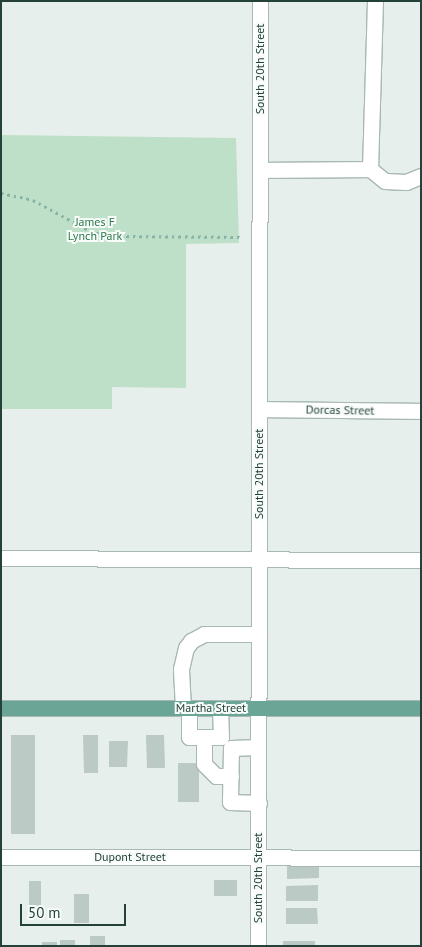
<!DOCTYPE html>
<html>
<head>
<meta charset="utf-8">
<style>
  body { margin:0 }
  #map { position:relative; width:422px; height:947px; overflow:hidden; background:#e6efeb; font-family:"PT Sans",sans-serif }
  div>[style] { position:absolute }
  .green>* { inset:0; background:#bfe0c8 }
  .building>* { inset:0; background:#bbcac4 }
  .path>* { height:2.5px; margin-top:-1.25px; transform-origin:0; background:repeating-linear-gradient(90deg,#86b3a5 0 2.5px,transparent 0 6.5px) }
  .roads { filter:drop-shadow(1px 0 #a8b8b2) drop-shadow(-1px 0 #a8b8b2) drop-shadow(0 1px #a8b8b2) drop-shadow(0 -1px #a8b8b2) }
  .minor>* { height:15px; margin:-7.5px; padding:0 7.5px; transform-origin:7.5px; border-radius:7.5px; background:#fff }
  .major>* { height:15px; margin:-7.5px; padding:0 7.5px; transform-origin:7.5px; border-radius:7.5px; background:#6aa596 }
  span { translate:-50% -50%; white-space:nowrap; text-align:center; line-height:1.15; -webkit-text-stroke:4px #f7fbf9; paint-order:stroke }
  .street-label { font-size:12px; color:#24423a }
  .park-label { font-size:12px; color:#2d7a4b }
  .frame { position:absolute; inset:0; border:2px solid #24423a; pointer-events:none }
  .scale { position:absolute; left:20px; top:904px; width:106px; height:22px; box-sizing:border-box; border:2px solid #24423a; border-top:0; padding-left:6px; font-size:15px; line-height:18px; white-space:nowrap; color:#24423a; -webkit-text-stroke:4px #f7fbf9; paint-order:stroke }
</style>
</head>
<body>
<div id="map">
  <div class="green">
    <i style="clip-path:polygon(1px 135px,236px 138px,239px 243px,186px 244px,186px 388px,112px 387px,112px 409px,1px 409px)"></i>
  </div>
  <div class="building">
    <i style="clip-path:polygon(11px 735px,35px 735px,35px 834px,11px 834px)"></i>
    <i style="clip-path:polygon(83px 735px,98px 735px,98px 773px,84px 773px)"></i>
    <i style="clip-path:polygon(146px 735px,164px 735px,165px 768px,147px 768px)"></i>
    <i style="clip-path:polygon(109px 741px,128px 741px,127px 767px,109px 767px)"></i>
    <i style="clip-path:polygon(178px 763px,199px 763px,199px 802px,178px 802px)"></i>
    <i style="clip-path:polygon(287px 863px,319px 863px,319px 878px,287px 879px)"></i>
    <i style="clip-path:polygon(214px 880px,237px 880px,237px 896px,214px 896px)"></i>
    <i style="clip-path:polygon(29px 881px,41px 881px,41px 915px,29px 915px)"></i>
    <i style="clip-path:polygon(318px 885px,318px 901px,286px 901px,286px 886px)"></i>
    <i style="clip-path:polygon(74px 894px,89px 894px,89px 923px,74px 923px)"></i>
    <i style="clip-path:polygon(286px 908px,317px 908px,318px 924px,286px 924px)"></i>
    <i style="clip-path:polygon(90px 936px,105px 936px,105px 946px,90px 946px)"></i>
    <i style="clip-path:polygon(60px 940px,75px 940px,75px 946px,60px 946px)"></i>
    <i style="clip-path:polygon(283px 941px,315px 941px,315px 946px,283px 946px)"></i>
    <i style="clip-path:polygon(42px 942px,57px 942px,57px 946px,42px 946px)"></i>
  </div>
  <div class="path">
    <i style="left:1px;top:193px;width:33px;rotate:12deg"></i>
    <i style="left:33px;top:200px;width:65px;rotate:28.5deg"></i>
    <i style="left:90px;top:231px;width:18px;rotate:16deg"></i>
    <i style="left:107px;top:236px;width:136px;rotate:0.4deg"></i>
  </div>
  <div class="roads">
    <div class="minor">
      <i style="left:375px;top:1px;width:168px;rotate:91.7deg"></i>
      <i style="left:370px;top:169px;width:19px;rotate:39deg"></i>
      <i style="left:385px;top:181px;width:21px;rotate:3deg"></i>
      <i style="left:406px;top:182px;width:16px;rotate:-22deg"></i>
      <i style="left:260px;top:170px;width:110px;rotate:-0.5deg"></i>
      <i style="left:260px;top:409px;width:161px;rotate:0.7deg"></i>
      <i style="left:1px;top:558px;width:420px;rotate:0.3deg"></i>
      <i style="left:183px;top:708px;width:39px;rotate:-93deg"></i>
      <i style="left:181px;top:669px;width:22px;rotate:-77deg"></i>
      <i style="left:186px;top:648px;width:9px;rotate:-54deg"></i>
      <i style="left:191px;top:641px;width:15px;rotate:-28deg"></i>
      <i style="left:204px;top:634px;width:55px"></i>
      <i style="left:189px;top:708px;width:29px;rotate:90deg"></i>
      <i style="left:189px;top:737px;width:32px"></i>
      <i style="left:221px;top:737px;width:29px;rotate:-92deg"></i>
      <i style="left:204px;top:737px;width:27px;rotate:90deg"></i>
      <i style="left:204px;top:764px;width:17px;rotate:45deg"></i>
      <i style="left:216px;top:776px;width:15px"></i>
      <i style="left:258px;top:747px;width:27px;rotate:178deg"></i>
      <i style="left:231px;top:748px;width:54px;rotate:91.1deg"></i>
      <i style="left:230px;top:802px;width:29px;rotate:2deg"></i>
      <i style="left:1px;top:857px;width:420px;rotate:0.1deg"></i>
      <i style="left:258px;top:946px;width:945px;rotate:-89.88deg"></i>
    </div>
    <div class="major">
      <i style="left:1px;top:708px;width:420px"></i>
    </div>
  </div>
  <div class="street-label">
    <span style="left:260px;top:69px;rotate:-90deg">South 20th Street</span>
    <span style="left:340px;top:410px;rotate:1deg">Dorcas Street</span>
    <span style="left:259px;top:474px;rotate:-90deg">South 20th Street</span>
    <span style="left:211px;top:708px">Martha Street</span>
    <span style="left:130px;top:857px">Dupont Street</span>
    <span style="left:258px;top:878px;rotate:-90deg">South 20th Street</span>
  </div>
  <div class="park-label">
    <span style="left:95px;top:229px">James F<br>Lynch Park</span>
  </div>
  <div class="frame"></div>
  <div class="scale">50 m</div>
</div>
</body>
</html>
